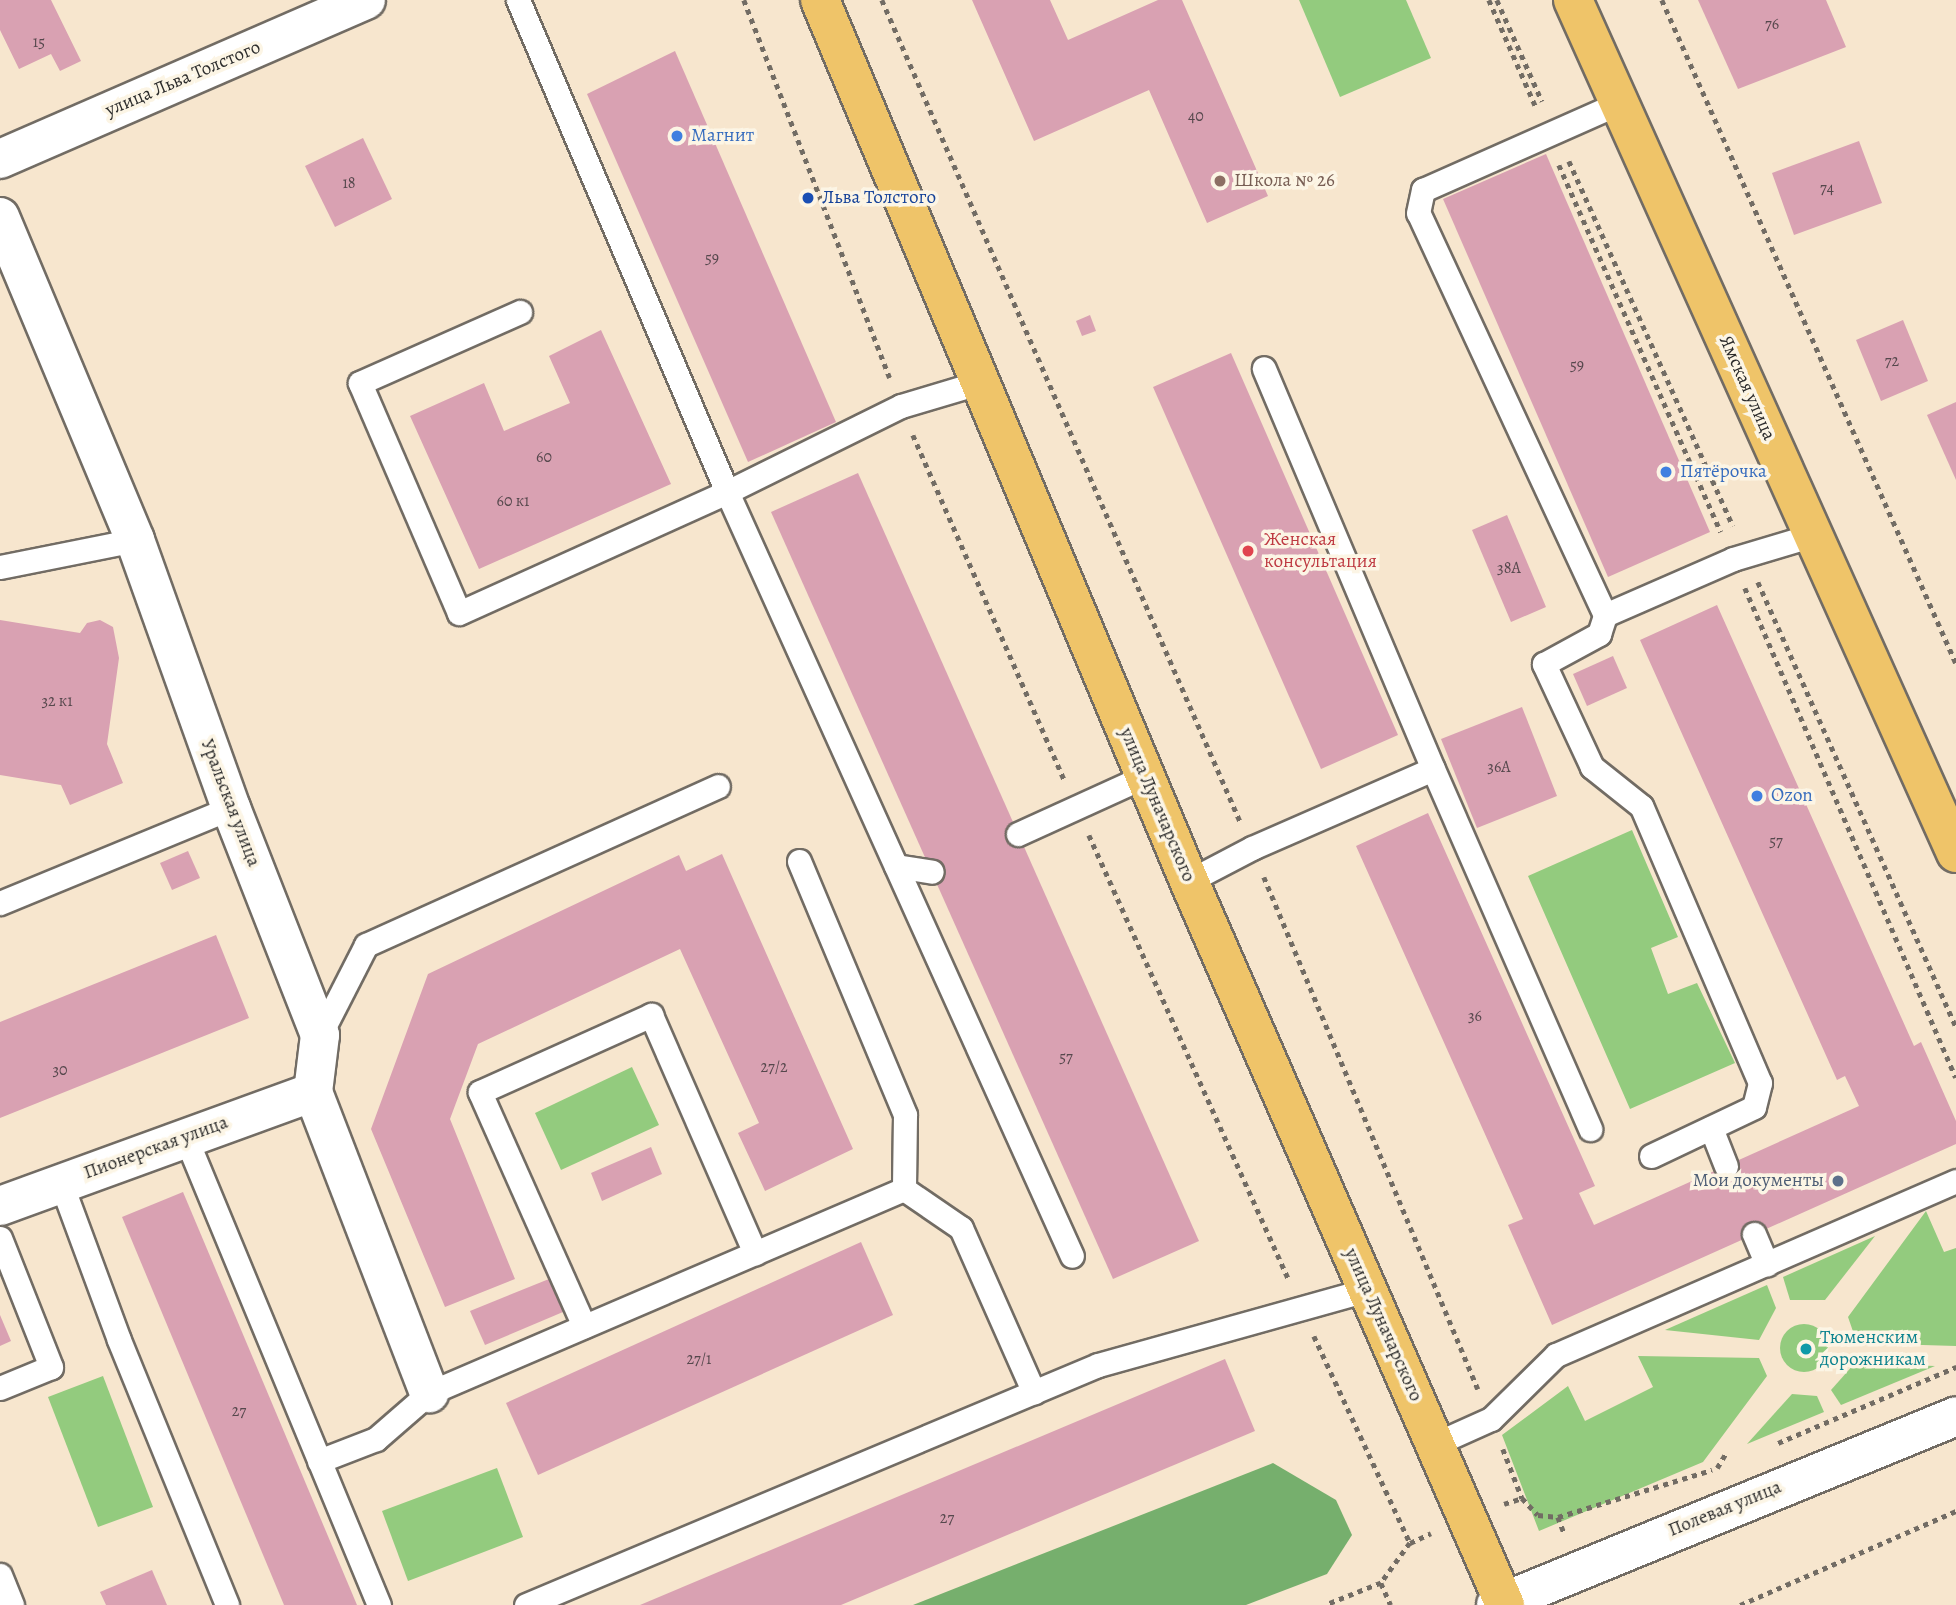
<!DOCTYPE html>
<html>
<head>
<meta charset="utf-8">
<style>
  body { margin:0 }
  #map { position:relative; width:1956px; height:1605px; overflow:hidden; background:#f7e6ce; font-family:Alegreya,serif }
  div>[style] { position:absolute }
  .green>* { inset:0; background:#93cb7e }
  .round { border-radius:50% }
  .forest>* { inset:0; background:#76af6d }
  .building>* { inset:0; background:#d9a1b2 }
  .path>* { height:4.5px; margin-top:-2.25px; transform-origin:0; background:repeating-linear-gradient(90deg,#726c64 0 5px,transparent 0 10px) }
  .roads { filter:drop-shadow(2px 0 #726c64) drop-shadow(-2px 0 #726c64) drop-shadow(0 2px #726c64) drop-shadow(0 -2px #726c64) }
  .service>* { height:23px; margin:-11.5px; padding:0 11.5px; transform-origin:11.5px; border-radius:11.5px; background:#fff }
  .minor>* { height:38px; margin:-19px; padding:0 19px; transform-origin:19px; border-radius:19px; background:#fff }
  .tertiary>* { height:38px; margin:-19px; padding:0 19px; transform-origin:19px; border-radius:19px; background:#fff }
  .primary>* { height:38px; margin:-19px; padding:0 19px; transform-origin:19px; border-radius:19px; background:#efc469 }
  .dots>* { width:19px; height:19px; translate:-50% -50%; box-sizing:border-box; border:4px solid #fcf5e5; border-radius:50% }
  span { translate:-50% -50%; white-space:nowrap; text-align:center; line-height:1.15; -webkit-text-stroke:7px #fcf5e5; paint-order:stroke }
  .number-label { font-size:16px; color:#56484d }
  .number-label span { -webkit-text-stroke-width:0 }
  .street-label { font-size:19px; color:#2b2b2b }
  .shop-label { font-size:19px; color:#366cbe }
  .left { translate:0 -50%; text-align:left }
  .education-label { font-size:19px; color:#785e54 }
  .transit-label { font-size:19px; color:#164399 }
  .health-label { font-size:19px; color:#be3a42 }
  .service-label { font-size:19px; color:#4e5e75 }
  .right { translate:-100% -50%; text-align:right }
  .culture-label { font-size:19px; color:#0d838f }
</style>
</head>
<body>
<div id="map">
  <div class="green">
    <i style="clip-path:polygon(1299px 0,1406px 0,1431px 58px,1340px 97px)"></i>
    <i style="clip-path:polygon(1632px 830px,1678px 937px,1651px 948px,1668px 994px,1697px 983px,1735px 1063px,1630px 1109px,1528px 876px)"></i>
    <i style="clip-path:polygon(632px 1067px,659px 1125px,561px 1170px,535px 1113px)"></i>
    <i style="clip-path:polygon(1926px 1211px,1944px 1252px,1956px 1248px,1956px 1346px,1857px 1343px,1848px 1317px)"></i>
    <i style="clip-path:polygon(1875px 1236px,1825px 1300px,1790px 1300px,1783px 1277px)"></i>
    <i style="clip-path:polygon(1767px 1285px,1776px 1308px,1759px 1340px,1665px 1330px)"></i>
    <i class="round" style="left:1780px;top:1324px;width:48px;height:48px"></i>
    <i style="clip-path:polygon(1638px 1356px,1759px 1358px,1767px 1376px,1703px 1462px,1539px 1531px,1502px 1435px,1568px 1386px,1585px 1421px,1653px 1387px)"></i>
    <i style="clip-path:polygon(1855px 1363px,1935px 1366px,1841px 1405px,1831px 1390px)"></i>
    <i style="clip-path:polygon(103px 1376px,153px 1507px,98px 1527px,48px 1397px)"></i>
    <i style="clip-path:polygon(1792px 1394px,1817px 1396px,1824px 1412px,1747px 1444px)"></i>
    <i style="clip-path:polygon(497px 1468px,523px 1537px,408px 1581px,382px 1511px)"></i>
  </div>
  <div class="forest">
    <i style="clip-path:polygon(1273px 1463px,1336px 1500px,1352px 1535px,1327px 1574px,1246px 1605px,913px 1605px)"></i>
  </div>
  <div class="building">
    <i style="clip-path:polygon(0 0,51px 0,81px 61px,60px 71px,51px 54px,19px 69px,0 30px)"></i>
    <i style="clip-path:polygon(972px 0,1050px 0,1068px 40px,1158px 0,1182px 0,1268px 196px,1207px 223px,1149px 90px,1034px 141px)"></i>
    <i style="clip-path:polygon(1698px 0,1826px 0,1846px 47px,1738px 89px)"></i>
    <i style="clip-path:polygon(675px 51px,836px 422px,748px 462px,587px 94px)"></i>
    <i style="clip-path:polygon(363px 138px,392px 199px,335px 227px,305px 166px)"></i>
    <i style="clip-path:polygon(1859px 141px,1882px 203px,1794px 235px,1772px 173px)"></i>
    <i style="clip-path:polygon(1546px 154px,1710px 532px,1608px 577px,1443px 199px)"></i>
    <i style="clip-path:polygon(1090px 315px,1096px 331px,1082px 336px,1076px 321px)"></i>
    <i style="clip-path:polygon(1903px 320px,1928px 381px,1881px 401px,1856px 340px)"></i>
    <i style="clip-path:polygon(601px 330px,671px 484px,479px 569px,410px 416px,484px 383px,504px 431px,570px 403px,549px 356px)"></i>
    <i style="clip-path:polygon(1231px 353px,1398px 735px,1321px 769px,1153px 387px)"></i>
    <i style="clip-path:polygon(1956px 402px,1956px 480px,1927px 415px)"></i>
    <i style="clip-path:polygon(858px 473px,1199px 1241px,1113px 1279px,771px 512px)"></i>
    <i style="clip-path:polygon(1507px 515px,1546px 607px,1511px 622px,1472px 530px)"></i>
    <i style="clip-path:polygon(1717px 605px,1914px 1046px,1921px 1042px,1956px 1121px,1956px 1144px,1552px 1325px,1508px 1225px,1523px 1219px,1356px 846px,1428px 813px,1595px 1186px,1579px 1193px,1594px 1225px,1859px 1106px,1845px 1076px,1837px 1080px,1640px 640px)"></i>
    <i style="clip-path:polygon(0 620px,80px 633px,87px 623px,100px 620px,113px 627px,119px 658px,107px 744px,123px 783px,70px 805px,61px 785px,0 775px)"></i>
    <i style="clip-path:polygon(1613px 656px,1627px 688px,1587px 706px,1573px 674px)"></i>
    <i style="clip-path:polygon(1522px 707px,1557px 796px,1477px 828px,1441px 739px)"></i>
    <i style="clip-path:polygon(188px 851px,200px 878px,172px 890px,160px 863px)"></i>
    <i style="clip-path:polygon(722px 854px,853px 1149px,765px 1191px,738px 1133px,759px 1123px,680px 949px,478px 1044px,450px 1119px,515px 1279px,445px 1307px,371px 1129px,428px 974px,679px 855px,686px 871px)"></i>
    <i style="clip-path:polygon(216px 935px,249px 1018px,0 1118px,0 1022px)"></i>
    <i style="clip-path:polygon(651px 1147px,662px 1174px,602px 1201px,591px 1173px)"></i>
    <i style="clip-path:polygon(183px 1192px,357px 1605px,284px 1605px,122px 1217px)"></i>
    <i style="clip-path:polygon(861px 1242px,893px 1315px,538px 1475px,506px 1403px)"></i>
    <i style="clip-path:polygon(549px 1279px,563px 1312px,485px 1345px,470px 1311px)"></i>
    <i style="clip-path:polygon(0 1315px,11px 1341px,0 1346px)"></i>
    <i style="clip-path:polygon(1225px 1359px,1255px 1431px,841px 1605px,640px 1605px)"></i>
    <i style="clip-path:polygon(152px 1570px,167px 1605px,106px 1605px,100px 1592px)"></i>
  </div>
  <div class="path">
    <i style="left:744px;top:0;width:405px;rotate:68.9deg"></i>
    <i style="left:882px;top:0;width:896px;rotate:66.44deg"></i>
    <i style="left:1489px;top:0;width:115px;rotate:66.3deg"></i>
    <i style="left:1497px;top:0;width:111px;rotate:66deg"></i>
    <i style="left:1662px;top:0;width:725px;rotate:66.09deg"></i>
    <i style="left:1569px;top:161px;width:400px;rotate:65.8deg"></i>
    <i style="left:1559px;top:165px;width:401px;rotate:66.2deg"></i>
    <i style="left:913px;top:435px;width:376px;rotate:66.3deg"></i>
    <i style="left:1758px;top:582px;width:487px;rotate:66deg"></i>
    <i style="left:1745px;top:588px;width:533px;rotate:66.7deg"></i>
    <i style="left:1089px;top:835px;width:489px;rotate:65.8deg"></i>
    <i style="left:1264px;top:877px;width:555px;rotate:67.32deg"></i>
    <i style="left:1314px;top:1336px;width:228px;rotate:65.1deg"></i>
    <i style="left:1410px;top:1543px;width:49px;rotate:125.9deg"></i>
    <i style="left:1381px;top:1583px;width:59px;rotate:158.2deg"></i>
    <i style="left:1778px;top:1443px;width:194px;rotate:-23.1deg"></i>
    <i style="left:1503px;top:1449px;width:53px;rotate:68.8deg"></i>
    <i style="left:1522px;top:1498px;width:23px;rotate:47deg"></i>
    <i style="left:1538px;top:1515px;width:20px;rotate:6deg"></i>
    <i style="left:1558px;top:1517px;width:161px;rotate:-17deg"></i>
    <i style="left:1717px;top:1468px;width:17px;rotate:-59deg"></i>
    <i style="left:1504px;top:1504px;width:19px;rotate:-18deg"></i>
    <i style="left:1558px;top:1517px;width:19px;rotate:69deg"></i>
    <i style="left:1410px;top:1543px;width:23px;rotate:-25deg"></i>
    <i style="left:1381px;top:1583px;width:24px;rotate:66deg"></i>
    <i style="left:1740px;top:1605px;width:236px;rotate:-23.5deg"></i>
  </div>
  <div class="roads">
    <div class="service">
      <i style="left:518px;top:0;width:535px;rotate:66.98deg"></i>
      <i style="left:727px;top:492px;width:838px;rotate:65.7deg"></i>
      <i style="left:520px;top:312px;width:175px;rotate:156.1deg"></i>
      <i style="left:360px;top:383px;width:250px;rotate:66.7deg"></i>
      <i style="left:459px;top:613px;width:294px;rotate:-24.3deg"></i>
      <i style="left:727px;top:492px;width:194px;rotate:-26.3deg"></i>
      <i style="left:901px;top:406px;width:80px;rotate:-16.6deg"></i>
      <i style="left:0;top:567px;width:138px;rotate:-11.3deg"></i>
      <i style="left:1605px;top:615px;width:443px;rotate:-114.9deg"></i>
      <i style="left:1418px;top:213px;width:24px;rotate:-78deg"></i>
      <i style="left:1423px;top:190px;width:214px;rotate:-23.9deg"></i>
      <i style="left:1433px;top:769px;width:393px;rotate:66.4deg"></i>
      <i style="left:1018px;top:834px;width:140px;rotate:-24.5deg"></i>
      <i style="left:799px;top:861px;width:275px;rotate:67.3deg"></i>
      <i style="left:905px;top:1115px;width:74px;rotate:90.8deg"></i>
      <i style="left:896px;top:866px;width:36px;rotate:9deg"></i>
      <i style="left:1189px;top:881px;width:71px;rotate:-27.6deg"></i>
      <i style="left:1252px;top:848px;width:197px;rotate:-23.6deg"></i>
      <i style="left:1433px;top:769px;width:435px;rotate:-112.9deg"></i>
      <i style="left:0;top:903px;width:250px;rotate:-22.4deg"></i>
      <i style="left:320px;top:1035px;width:101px;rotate:-62.9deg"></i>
      <i style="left:366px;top:945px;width:386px;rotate:-24.3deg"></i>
      <i style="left:1711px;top:1128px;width:41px;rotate:68.5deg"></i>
      <i style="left:185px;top:1136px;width:508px;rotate:67.53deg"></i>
      <i style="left:1651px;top:1156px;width:114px;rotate:-25.4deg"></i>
      <i style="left:1754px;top:1107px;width:25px;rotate:-76deg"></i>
      <i style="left:1760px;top:1083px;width:301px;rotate:-113.2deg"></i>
      <i style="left:1641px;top:806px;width:63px;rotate:-141.5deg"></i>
      <i style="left:1592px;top:767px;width:114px;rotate:-115deg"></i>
      <i style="left:1544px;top:664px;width:63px;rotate:-28.6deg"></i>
      <i style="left:1599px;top:634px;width:20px;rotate:-72deg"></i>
      <i style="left:1605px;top:615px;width:140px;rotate:-23.6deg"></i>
      <i style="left:1733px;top:559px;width:84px;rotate:-16.7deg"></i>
      <i style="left:61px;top:1183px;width:167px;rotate:69.7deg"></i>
      <i style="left:119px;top:1340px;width:286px;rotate:67.8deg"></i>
      <i style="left:1754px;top:1234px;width:33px;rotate:67deg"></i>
      <i style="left:0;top:1238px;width:139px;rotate:68.4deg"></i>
      <i style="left:51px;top:1367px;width:55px;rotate:157.6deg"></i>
      <i style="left:584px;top:1326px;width:256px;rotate:-114deg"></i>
      <i style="left:480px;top:1092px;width:188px;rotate:-24.2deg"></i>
      <i style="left:651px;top:1015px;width:260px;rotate:66.4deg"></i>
      <i style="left:1435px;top:1444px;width:61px;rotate:-24.1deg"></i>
      <i style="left:1491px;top:1419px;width:91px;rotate:-44.6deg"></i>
      <i style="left:1556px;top:1355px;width:436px;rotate:-23.5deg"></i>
      <i style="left:319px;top:1461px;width:61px;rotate:-21.1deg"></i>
      <i style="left:376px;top:1439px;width:70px;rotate:-41deg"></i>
      <i style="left:429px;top:1393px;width:517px;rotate:-23.24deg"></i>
      <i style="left:904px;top:1189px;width:69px;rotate:34.4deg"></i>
      <i style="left:961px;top:1228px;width:180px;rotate:66.1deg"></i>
      <i style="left:0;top:1575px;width:32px;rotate:68deg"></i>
      <i style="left:526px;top:1605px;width:620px;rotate:-22.76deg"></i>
      <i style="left:1098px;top:1365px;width:279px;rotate:-15.6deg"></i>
    </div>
    <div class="minor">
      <i style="left:0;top:159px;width:399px;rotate:-23.5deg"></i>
      <i style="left:0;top:217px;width:350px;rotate:67.3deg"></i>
      <i style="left:135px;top:540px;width:285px;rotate:70.3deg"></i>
      <i style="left:231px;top:808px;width:244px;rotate:68.6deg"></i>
      <i style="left:320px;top:1035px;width:57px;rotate:97deg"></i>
      <i style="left:313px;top:1092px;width:323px;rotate:68.9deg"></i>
      <i style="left:0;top:1206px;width:333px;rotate:-20deg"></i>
    </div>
    <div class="tertiary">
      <i style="left:1496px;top:1605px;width:497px;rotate:-22.3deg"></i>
    </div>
    <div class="primary">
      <i style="left:820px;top:0;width:955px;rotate:67.27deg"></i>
      <i style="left:1189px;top:881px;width:790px;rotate:66.42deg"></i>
      <i style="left:1573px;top:0;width:935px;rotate:65.82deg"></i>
    </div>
  </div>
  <div class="dots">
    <i style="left:677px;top:136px;background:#3f7fe0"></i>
    <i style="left:1220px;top:181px;background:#8d6e63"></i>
    <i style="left:808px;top:198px;background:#1a4fb4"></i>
    <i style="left:1666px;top:472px;background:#3f7fe0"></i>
    <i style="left:1248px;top:551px;background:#e0444e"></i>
    <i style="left:1757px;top:796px;background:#3f7fe0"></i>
    <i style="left:1838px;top:1181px;background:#5c6f8a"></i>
    <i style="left:1806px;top:1349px;background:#0f9aa8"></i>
  </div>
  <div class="number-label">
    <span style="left:1772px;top:24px">76</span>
    <span style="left:39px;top:42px">15</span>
    <span style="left:1196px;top:116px">40</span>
    <span style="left:349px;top:183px">18</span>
    <span style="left:1827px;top:188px">74</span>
    <span style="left:712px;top:258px">59</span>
    <span style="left:1892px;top:361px">72</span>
    <span style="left:1577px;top:365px">59</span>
    <span style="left:544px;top:457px">60</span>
    <span style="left:513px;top:501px">60 к1</span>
    <span style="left:1509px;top:568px">38А</span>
    <span style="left:57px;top:701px">32 к1</span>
    <span style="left:1499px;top:767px">36А</span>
    <span style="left:1776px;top:841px">57</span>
    <span style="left:1475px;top:1016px">36</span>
    <span style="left:1066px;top:1057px">57</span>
    <span style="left:774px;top:1067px">27/2</span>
    <span style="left:60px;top:1070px">30</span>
    <span style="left:699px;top:1359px">27/1</span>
    <span style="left:239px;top:1411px">27</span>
    <span style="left:947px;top:1518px">27</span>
  </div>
  <div class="street-label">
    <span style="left:183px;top:79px;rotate:-23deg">улица Льва Толстого</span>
    <span style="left:1747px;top:388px;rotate:66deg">Ямская улица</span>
    <span style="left:230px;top:803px;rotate:69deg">Уральская улица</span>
    <span style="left:1157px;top:805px;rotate:67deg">улица Луначарского</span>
    <span style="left:156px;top:1148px;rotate:-20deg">Пионерская улица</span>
    <span style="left:1383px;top:1325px;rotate:66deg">улица Луначарского</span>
    <span style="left:1725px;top:1509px;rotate:-22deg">Полевая улица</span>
  </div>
  <div class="shop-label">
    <span class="left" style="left:691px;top:136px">Магнит</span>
    <span class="left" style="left:1680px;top:472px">Пятёрочка</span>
    <span class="left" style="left:1771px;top:796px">Ozon</span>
  </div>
  <div class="education-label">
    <span class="left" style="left:1234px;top:181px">Школа № 26</span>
  </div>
  <div class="transit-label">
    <span class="left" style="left:822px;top:198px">Льва Толстого</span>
  </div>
  <div class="health-label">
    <span class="left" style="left:1264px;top:551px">Женская<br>консультация</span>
  </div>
  <div class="service-label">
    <span class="right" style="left:1824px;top:1181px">Мои документы</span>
  </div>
  <div class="culture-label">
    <span class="left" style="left:1820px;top:1349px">Тюменским<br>дорожникам</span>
  </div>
</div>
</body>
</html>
